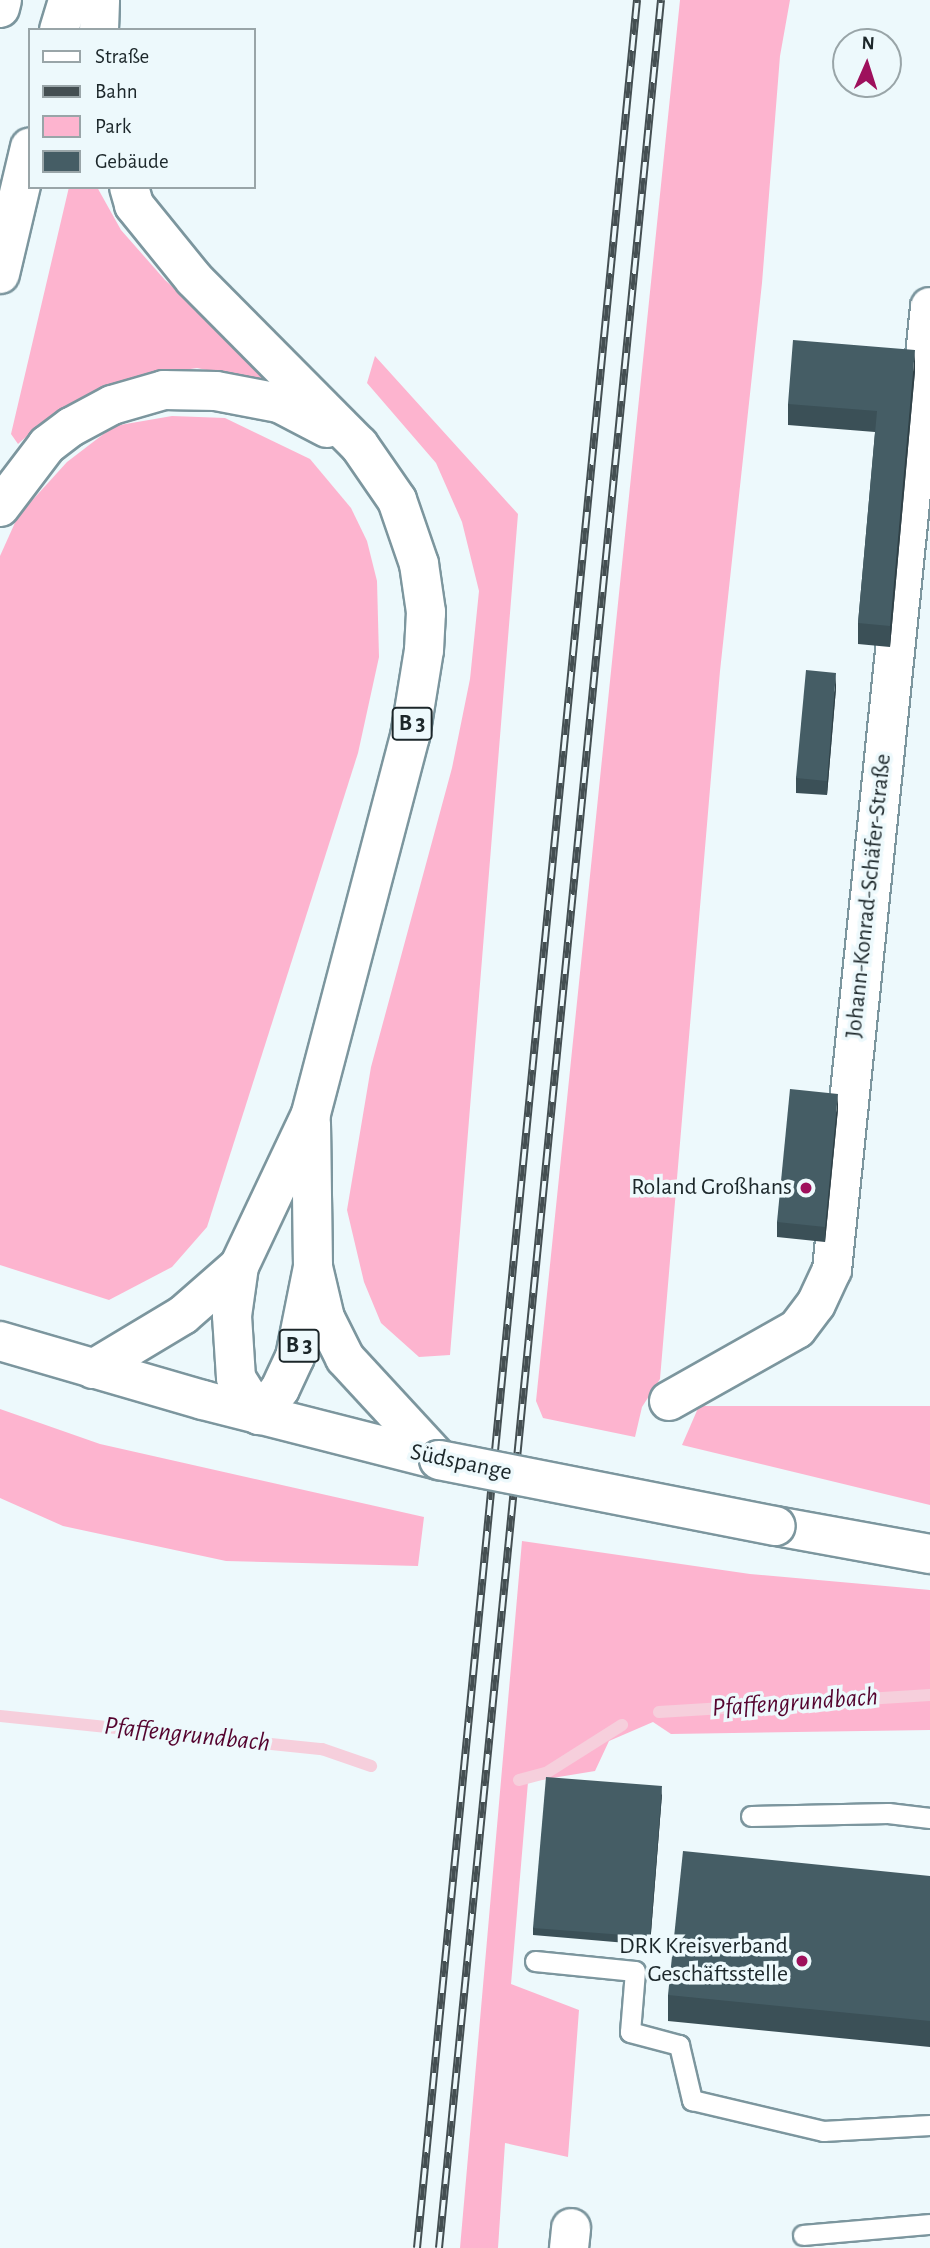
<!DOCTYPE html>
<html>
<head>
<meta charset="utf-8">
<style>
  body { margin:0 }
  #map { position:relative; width:930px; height:2248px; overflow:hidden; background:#edf9fc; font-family:"Alegreya Sans",sans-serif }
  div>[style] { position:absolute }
  .green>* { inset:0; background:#fdb4cf }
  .stream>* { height:12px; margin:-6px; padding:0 6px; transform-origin:6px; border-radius:6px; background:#f6cfdc }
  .roads { filter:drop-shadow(2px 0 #7c969e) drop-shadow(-2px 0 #7c969e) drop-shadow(0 2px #7c969e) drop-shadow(0 -2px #7c969e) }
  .service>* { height:19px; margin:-9.5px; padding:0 9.5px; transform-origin:9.5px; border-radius:9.5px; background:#fff }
  .minor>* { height:38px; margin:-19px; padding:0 19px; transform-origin:19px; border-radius:19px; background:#fff }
  .secondary>* { height:38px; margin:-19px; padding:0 19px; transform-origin:19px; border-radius:19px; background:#fff }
  .trunk>* { height:38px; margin:-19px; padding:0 19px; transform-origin:19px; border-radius:19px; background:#fff }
  .rail>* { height:8px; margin-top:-4px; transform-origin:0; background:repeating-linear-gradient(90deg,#edf9fc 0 16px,#444f52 0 32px); box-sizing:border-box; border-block:2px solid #444f52 }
  .bridges { filter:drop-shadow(2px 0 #7c969e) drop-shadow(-2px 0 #7c969e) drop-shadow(0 2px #7c969e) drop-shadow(0 -2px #7c969e) }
  .secondary-bridge>* { height:38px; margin:-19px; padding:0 19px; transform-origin:19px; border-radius:19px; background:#fff }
  .wall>* { inset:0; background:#3b5057 }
  .shaded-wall>* { inset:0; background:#304147 }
  .building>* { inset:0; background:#455d65 }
  .dots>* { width:19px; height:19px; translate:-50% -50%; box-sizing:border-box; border:4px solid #edf9fc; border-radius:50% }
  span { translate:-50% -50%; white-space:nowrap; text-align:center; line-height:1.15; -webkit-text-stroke:7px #edf9fc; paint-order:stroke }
  .shield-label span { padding:2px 5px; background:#edf9fc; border:2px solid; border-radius:5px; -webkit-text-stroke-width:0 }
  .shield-label { font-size:23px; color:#1c272a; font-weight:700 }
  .street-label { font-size:24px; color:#1c272a }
  .poi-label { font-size:24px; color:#1c272a }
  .right { translate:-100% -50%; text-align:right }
  .water-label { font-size:26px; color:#55042f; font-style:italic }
  .legend { position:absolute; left:28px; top:28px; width:228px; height:161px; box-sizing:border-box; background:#edf9fc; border:2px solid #99a5a8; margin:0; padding:9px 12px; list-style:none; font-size:21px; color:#1c272a }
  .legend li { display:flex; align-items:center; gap:14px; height:35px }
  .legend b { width:35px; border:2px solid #99a5a8 }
  .north { position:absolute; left:832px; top:28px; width:70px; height:70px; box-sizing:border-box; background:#edf9fc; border:2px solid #99a5a8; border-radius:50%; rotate:3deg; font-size:19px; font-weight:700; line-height:28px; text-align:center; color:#1c272a }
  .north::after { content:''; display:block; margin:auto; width:24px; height:32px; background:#9e105c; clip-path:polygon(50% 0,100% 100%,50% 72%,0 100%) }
</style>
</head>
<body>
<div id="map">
  <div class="green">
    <i style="clip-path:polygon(680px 0,790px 0,780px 56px,762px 283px,720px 671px,660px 1379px,642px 1407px,635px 1437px,543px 1418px,536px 1401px)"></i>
    <i style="clip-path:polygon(69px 187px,97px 187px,121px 230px,165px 280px,268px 373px,274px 384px,197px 368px,144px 376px,92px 393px,45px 420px,18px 444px,11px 434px)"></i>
    <i style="clip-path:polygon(375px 356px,518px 514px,450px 1355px,419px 1357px,381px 1323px,364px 1282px,347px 1210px,371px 1067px,452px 768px,470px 679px,479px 591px,462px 522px,436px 463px,367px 383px)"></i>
    <i style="clip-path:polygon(172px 416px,225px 418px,310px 459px,351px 508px,367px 541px,377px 581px,379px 657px,358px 753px,207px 1227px,172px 1267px,109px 1300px,0 1265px,0 556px,18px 516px,67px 462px,114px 426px)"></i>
    <i style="clip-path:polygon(699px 1406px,930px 1406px,930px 1505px,682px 1445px)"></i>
    <i style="clip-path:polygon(0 1409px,100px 1444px,424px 1517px,418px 1566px,226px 1561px,63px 1526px,0 1498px)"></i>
    <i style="clip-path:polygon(522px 1541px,750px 1574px,930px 1590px,930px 1730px,671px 1734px,653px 1722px,609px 1741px,595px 1771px,528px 1782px,511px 1984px,579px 2010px,568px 2157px,505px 2143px,498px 2248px,460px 2248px)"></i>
  </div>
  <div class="stream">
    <i style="left:659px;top:1712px;width:272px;rotate:-3.6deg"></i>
    <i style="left:0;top:1716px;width:324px;rotate:5.9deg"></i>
    <i style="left:322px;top:1749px;width:52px;rotate:19.1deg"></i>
    <i style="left:519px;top:1780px;width:28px;rotate:-15deg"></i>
    <i style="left:546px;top:1773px;width:90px;rotate:-32.3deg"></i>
  </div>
  <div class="roads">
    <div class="service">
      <i style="left:751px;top:1816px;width:137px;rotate:-1.3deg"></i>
      <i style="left:888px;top:1813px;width:42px;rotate:6.8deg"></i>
      <i style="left:535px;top:1961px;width:100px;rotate:5.7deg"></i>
      <i style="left:635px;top:1971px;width:61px;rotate:94.7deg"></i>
      <i style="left:630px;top:2032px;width:51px;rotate:14.9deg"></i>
      <i style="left:679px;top:2045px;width:57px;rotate:76.7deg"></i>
      <i style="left:692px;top:2100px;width:135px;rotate:13.3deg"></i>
      <i style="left:823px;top:2131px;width:107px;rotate:-3.2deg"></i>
      <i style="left:803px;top:2235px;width:127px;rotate:-5deg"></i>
    </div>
    <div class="minor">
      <i style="left:669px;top:1401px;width:147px;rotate:-29.4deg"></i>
      <i style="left:797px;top:1329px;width:31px;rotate:-53deg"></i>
      <i style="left:816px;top:1304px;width:38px;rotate:-65deg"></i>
      <i style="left:832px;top:1270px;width:968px;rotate:-84.19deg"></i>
      <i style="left:569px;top:2248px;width:20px;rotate:-84deg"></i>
    </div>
    <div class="secondary">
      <i style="left:0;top:1341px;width:211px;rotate:16.2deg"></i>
      <i style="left:203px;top:1400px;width:244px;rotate:14.3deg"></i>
      <i style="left:776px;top:1526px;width:157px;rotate:10.3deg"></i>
    </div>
    <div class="trunk">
      <i style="left:0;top:8px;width:8px;rotate:-76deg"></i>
      <i style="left:59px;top:30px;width:31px;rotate:-73deg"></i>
      <i style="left:99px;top:30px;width:30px;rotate:-88deg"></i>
      <i style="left:129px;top:187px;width:19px;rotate:74deg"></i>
      <i style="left:134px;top:205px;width:95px;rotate:51deg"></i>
      <i style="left:194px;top:279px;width:234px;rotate:45.2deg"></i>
      <i style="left:359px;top:445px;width:67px;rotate:55.4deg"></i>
      <i style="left:397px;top:500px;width:68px;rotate:71deg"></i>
      <i style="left:419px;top:564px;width:49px;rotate:81.7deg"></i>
      <i style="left:426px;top:612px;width:38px;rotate:93deg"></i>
      <i style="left:424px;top:650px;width:87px;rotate:99.2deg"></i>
      <i style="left:410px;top:736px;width:391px;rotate:104.7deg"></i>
      <i style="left:311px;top:1114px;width:168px;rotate:115.3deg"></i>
      <i style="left:239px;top:1266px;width:50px;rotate:98deg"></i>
      <i style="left:232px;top:1316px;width:62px;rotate:86.3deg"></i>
      <i style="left:236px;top:1378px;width:44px;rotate:58.1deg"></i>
      <i style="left:259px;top:1415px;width:33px;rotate:-51deg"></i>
      <i style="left:280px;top:1389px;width:35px;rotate:-65deg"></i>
      <i style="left:295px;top:1357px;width:92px;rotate:-78.7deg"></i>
      <i style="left:0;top:274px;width:130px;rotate:-76.7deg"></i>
      <i style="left:0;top:507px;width:78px;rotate:-52.8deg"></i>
      <i style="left:47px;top:445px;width:30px;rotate:-37deg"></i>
      <i style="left:71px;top:427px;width:47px;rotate:-28.2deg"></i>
      <i style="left:112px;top:405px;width:54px;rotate:-16.1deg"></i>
      <i style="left:164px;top:390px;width:52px;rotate:1.1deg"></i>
      <i style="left:216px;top:391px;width:64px;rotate:10.8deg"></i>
      <i style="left:279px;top:403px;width:54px;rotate:27.5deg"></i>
      <i style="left:311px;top:1123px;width:144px;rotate:89.2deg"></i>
      <i style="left:313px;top:1267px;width:52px;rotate:76.8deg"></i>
      <i style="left:325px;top:1318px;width:45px;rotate:63.4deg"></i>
      <i style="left:345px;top:1358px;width:139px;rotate:47.3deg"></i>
      <i style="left:93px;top:1369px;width:105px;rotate:-31deg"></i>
      <i style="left:183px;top:1315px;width:74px;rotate:-41.2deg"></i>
    </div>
  </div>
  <div class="rail">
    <i style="left:417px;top:2248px;width:2259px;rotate:-84.41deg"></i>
    <i style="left:439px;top:2248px;width:2259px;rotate:-84.36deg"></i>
  </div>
  <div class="bridges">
    <div class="secondary-bridge">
      <i style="left:439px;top:1460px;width:343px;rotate:11.1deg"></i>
    </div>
  </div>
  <div class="wall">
    <i style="clip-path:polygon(915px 371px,890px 647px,858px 644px,858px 623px,875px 432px,788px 425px,788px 404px)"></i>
    <i style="clip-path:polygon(836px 688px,827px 795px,796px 793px,796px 778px)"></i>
    <i style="clip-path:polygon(838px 1109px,825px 1242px,777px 1237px,777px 1222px)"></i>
    <i style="clip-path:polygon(662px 1794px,650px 1945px,533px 1935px,533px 1928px)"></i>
    <i style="clip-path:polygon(930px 1876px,930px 2047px,668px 2021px,668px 1995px)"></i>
  </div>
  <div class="shaded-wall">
    <i style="clip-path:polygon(915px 350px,915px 371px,890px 647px,890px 626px)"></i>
    <i style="clip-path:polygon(836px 673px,836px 688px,827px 795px,827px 781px)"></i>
    <i style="clip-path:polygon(838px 1094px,838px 1109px,825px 1242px,825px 1227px)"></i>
    <i style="clip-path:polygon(662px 1786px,662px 1794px,650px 1945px,650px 1937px)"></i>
  </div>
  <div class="building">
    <i style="clip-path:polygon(793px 340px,915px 350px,890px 626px,858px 623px,877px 411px,788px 404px)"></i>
    <i style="clip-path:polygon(806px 670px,836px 673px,827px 781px,796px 778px)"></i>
    <i style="clip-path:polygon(790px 1089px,838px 1094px,825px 1227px,777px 1222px)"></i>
    <i style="clip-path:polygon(546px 1777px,662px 1786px,650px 1937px,533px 1928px)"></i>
    <i style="clip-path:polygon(683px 1851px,930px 1876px,930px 2021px,668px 1995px)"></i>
  </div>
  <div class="dots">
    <i style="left:806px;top:1188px;background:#9e105c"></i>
    <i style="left:802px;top:1961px;background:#9e105c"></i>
  </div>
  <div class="shield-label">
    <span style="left:412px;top:724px">B 3</span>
    <span style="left:299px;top:1346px">B 3</span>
  </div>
  <div class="street-label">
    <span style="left:869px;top:896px;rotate:-84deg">Johann-Konrad-Schäfer-Straße</span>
    <span style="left:461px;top:1463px;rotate:12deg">Südspange</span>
  </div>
  <div class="poi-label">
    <span class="right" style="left:792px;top:1188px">Roland Großhans</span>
    <span class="right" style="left:788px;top:1961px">DRK Kreisverband<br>Geschäftsstelle</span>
  </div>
  <div class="water-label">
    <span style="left:795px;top:1703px;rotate:-4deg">Pfaffengrundbach</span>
    <span style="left:187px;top:1735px;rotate:6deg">Pfaffengrundbach</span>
  </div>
  <ul class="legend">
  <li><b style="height:9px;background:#fff"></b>Straße</li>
  <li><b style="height:9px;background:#444f52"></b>Bahn</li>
  <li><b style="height:19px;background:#fdb4cf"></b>Park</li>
  <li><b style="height:19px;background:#455d65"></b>Gebäude</li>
  </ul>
  <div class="north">N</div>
</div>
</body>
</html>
